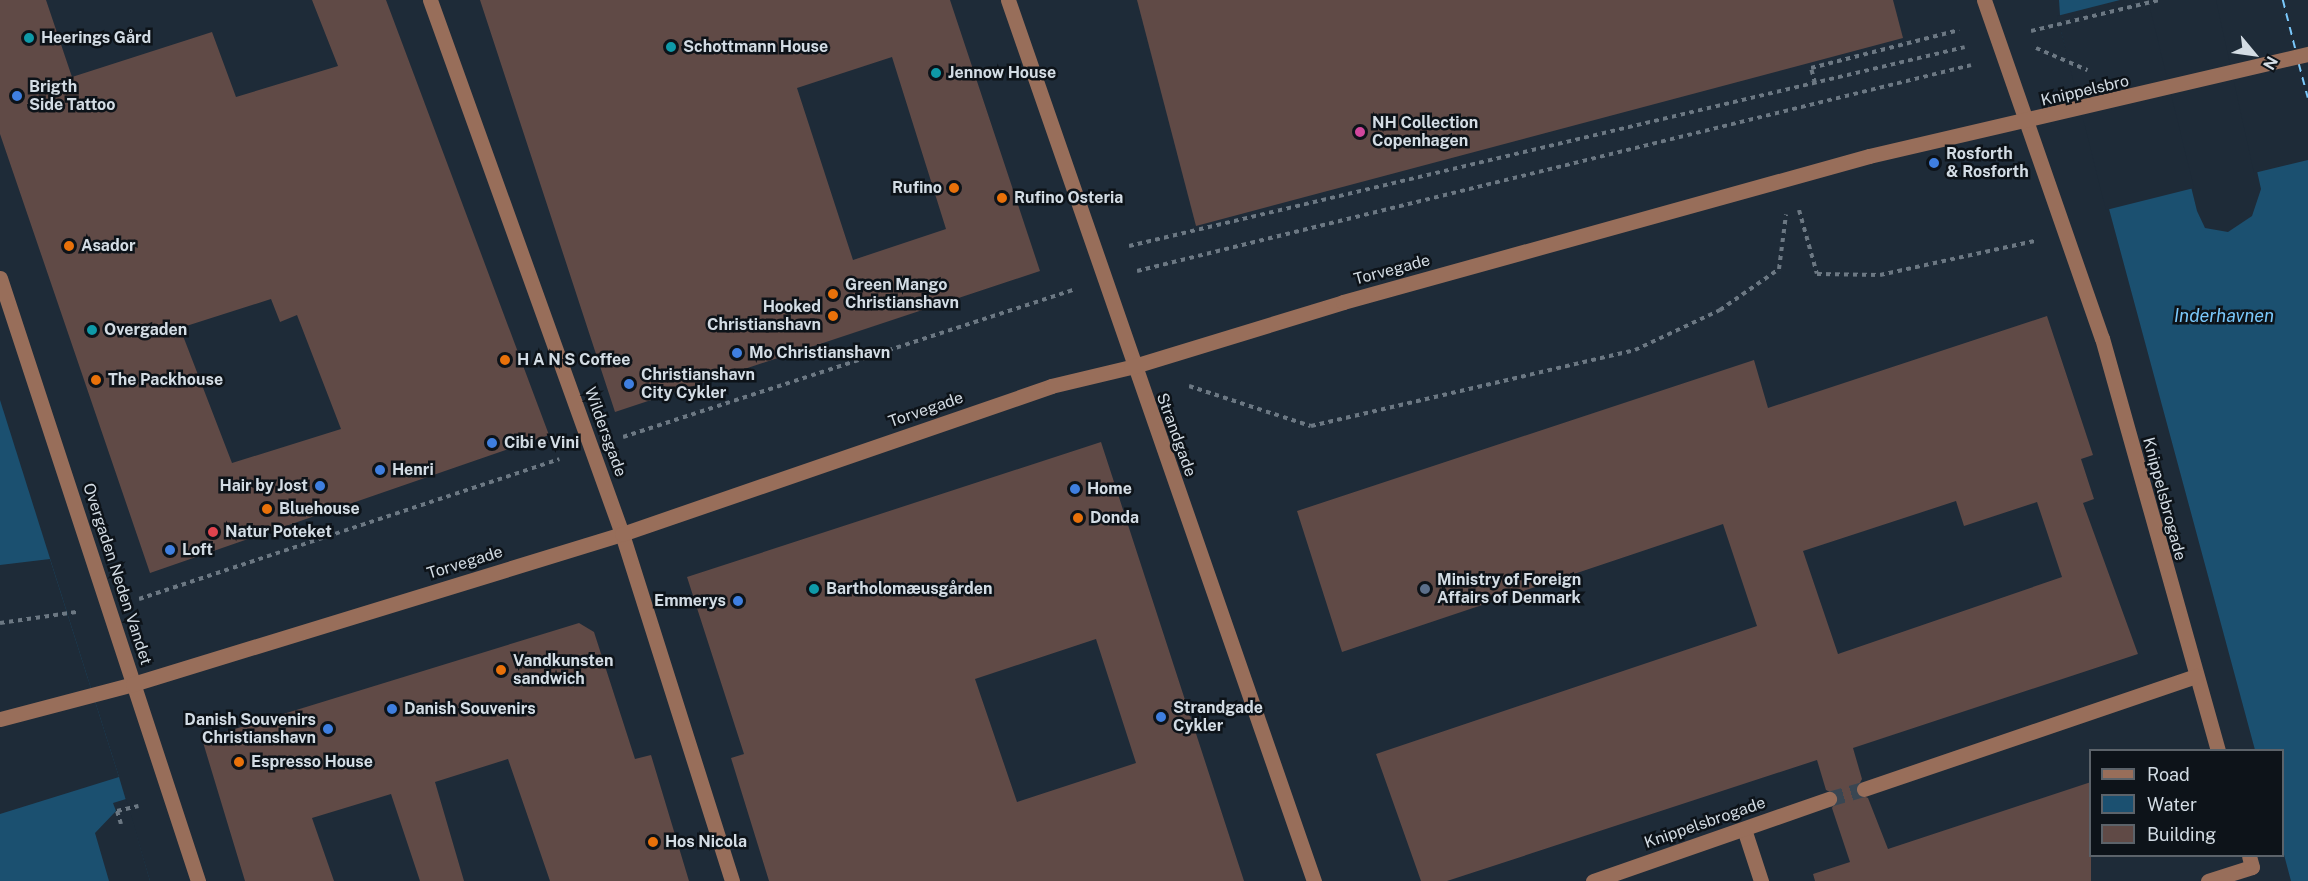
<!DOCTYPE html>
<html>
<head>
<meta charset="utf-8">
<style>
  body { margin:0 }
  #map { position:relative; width:2308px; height:881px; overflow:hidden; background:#1e2b38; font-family:"Public Sans",sans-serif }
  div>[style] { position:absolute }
  .water>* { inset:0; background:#1b5070 }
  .pier>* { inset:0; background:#1e2b38 }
  .ferry>* { height:1.5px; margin-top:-0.75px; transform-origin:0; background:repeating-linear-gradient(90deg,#7ac8fb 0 8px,transparent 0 14px) }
  .building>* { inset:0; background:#604a46 }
  .minor-tunnel>* { height:15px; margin-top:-7.5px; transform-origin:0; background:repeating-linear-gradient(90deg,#394652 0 15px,transparent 0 23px) }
  .path>* { height:4px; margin-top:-2px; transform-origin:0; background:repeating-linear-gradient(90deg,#6c7883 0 4.5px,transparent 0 9px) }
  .minor>* { height:15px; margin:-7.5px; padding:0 7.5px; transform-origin:7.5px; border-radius:7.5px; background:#986e5a }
  .dots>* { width:16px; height:16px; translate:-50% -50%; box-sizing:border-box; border:3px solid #0d1319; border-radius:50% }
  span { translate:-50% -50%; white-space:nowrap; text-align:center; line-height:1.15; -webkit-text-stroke:5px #0d1319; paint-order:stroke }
  .poi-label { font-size:16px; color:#d3dce4; font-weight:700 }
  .left { translate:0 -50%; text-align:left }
  .right { translate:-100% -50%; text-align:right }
  .street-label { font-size:16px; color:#d3dce4 }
  .water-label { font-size:18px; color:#7ac8fb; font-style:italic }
  .legend { position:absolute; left:2089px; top:749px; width:195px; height:108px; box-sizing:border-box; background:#0d1319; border:2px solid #5c636a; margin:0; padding:8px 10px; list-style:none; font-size:18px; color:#d3dce4 }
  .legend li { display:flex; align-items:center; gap:12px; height:30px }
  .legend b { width:30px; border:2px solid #5c636a }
  .north { position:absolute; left:2224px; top:24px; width:60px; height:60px; -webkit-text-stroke:4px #0d1319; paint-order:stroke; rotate:119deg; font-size:16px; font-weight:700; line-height:24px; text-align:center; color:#d3dce4 }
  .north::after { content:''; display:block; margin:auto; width:21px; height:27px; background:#d3dce4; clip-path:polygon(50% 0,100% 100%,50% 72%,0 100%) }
</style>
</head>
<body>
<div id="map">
  <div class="water">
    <i style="clip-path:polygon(2059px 0,2145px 0,2197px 211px,2205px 228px,2228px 232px,2252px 216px,2261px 189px,2219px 0,2308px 0,2308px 881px,2291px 881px,2283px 851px,2282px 750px,2255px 750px,2061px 31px)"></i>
    <i style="clip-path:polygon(0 400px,119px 777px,150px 881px,0 881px)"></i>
  </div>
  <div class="pier">
    <i style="clip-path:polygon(2120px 0,2148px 0,2194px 188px,2106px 210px,2057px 16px)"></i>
    <i style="clip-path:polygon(2216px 0,2308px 0,2308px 160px,2254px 173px)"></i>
    <i style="clip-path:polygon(50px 559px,119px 777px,0 814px,0 565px)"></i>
    <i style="clip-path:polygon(126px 799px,129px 808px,150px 881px,109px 881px,95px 833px,116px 811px,113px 803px)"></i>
  </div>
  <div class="ferry">
    <i style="left:2283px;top:0;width:53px;rotate:75.7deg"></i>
    <i style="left:2299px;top:64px;width:35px;rotate:75deg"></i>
  </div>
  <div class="building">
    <i style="clip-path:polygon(evenodd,0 0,46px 0,72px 77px,212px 32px,236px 97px,338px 66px,312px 0,386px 0,549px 435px,150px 573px,0 134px,0 0,271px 299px,280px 322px,297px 315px,341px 429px,232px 463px,180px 328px,271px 299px)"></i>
    <i style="clip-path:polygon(evenodd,480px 0,950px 0,1040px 271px,615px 412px,480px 0,892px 57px,946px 229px,853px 260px,797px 88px,892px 57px)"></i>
    <i style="clip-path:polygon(1137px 0,1893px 0,1903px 38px,1196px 226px)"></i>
    <i style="clip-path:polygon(evenodd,2047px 316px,2093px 455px,2081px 459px,2094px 499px,2083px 503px,2138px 654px,1853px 748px,1862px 779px,1855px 792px,1868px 798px,1888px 849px,2091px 782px,2091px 881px,1815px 881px,1813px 874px,1850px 862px,1832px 808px,1838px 796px,1826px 790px,1817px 760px,1447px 881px,1421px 881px,1376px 754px,1757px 626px,1723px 524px,1342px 652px,1297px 511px,1754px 360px,1768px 408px,2047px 316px,1956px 501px,1964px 526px,2037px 502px,2062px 577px,1838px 654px,1803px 551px,1956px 501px)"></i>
    <i style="clip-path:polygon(evenodd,1101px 442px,1244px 881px,769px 881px,731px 758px,744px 754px,687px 577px,1101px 442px,1096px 639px,1136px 763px,1017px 802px,975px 679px,1096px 639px)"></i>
    <i style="clip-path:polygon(579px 623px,594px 632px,635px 759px,651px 755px,689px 881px,550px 881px,508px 759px,435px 782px,464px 881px,420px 881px,391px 794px,312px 818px,334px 881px,245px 881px,202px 739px)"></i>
  </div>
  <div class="minor-tunnel">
    <i style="left:1829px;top:799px;width:36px;rotate:-16deg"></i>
  </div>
  <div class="path">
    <i style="left:2031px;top:31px;width:132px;rotate:-13.6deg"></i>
    <i style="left:2036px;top:48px;width:56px;rotate:23.3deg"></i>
    <i style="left:1815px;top:83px;width:16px;rotate:-105deg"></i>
    <i style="left:1811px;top:68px;width:153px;rotate:-14.4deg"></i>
    <i style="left:1799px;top:210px;width:66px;rotate:74.3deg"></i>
    <i style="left:1817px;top:274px;width:63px;rotate:0.9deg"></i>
    <i style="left:1880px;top:275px;width:158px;rotate:-12.4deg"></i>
    <i style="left:1129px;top:246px;width:859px;rotate:-13.39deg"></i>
    <i style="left:1137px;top:271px;width:859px;rotate:-13.87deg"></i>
    <i style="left:1189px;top:386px;width:128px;rotate:18.2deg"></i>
    <i style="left:1311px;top:426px;width:333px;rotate:-13.2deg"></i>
    <i style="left:1635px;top:350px;width:94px;rotate:-25.2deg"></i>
    <i style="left:1720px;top:310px;width:72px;rotate:-34.8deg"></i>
    <i style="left:1779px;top:269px;width:55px;rotate:-82.7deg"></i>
    <i style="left:623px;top:437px;width:476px;rotate:-18.1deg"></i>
    <i style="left:139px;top:599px;width:443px;rotate:-18.4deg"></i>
    <i style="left:0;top:623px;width:77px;rotate:-8.2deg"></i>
    <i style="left:121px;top:824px;width:14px;rotate:-107deg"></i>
    <i style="left:117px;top:811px;width:22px;rotate:-13deg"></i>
  </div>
  <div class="minor">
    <i style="left:430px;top:0;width:567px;rotate:70.22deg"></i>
    <i style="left:622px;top:534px;width:364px;rotate:72.4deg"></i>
    <i style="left:1008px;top:0;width:933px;rotate:70.85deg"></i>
    <i style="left:1984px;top:0;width:358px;rotate:70.8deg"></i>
    <i style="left:2102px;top:338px;width:428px;rotate:74.3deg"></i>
    <i style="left:0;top:278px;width:635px;rotate:71.82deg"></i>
    <i style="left:0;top:719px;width:138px;rotate:-14.7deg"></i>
    <i style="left:133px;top:684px;width:511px;rotate:-17.05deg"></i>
    <i style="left:622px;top:534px;width:454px;rotate:-19deg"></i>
    <i style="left:1051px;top:386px;width:82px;rotate:-13.4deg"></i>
    <i style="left:1131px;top:367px;width:222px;rotate:-17deg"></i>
    <i style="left:1343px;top:302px;width:546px;rotate:-15.51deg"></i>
    <i style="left:1869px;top:156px;width:451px;rotate:-13.1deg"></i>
    <i style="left:1864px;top:789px;width:351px;rotate:-18.8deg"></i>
    <i style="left:1744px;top:829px;width:55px;rotate:71.9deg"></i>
    <i style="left:1593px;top:881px;width:250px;rotate:-19.2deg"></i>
    <i style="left:2208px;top:881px;width:46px;rotate:-17.7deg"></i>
    <i style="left:2252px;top:867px;width:11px;rotate:-105deg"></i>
  </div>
  <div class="dots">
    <i style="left:29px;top:38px;background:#0f9aa8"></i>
    <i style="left:671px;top:47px;background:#0f9aa8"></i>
    <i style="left:936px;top:73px;background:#0f9aa8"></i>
    <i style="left:17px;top:96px;background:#3f7fe0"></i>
    <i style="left:1360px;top:132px;background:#d1479c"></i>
    <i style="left:1934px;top:163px;background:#3f7fe0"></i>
    <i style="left:954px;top:188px;background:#e8710a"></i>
    <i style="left:1002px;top:198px;background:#e8710a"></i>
    <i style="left:69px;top:246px;background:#e8710a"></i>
    <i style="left:833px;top:294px;background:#e8710a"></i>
    <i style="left:833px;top:316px;background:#e8710a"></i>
    <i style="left:92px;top:330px;background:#0f9aa8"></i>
    <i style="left:737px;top:353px;background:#3f7fe0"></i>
    <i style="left:505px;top:360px;background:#e8710a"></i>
    <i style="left:96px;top:380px;background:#e8710a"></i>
    <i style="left:629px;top:384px;background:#3f7fe0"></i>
    <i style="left:492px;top:443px;background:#3f7fe0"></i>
    <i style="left:380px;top:470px;background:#3f7fe0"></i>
    <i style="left:320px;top:486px;background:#3f7fe0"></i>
    <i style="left:1075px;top:489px;background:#3f7fe0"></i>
    <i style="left:267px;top:509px;background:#e8710a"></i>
    <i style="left:1078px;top:518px;background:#e8710a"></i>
    <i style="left:213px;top:532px;background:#e0444e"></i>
    <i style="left:170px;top:550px;background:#3f7fe0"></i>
    <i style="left:814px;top:589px;background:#0f9aa8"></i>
    <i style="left:1425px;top:589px;background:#5c6f8a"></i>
    <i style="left:738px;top:601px;background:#3f7fe0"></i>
    <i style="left:501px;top:670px;background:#e8710a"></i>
    <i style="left:392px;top:709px;background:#3f7fe0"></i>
    <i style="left:1161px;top:717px;background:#3f7fe0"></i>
    <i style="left:328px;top:729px;background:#3f7fe0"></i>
    <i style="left:239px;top:762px;background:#e8710a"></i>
    <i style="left:653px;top:842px;background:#e8710a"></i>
  </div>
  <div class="poi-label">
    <span class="left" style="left:41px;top:38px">Heerings Gård</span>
    <span class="left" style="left:683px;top:47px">Schottmann House</span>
    <span class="left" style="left:948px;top:73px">Jennow House</span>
    <span class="left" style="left:29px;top:96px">Brigth<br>Side Tattoo</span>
    <span class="left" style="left:1372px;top:132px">NH Collection<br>Copenhagen</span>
    <span class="left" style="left:1946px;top:163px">Rosforth<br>&amp; Rosforth</span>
    <span class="right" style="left:942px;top:188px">Rufino</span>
    <span class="left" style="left:1014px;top:198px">Rufino Osteria</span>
    <span class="left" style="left:81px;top:246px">Asador</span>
    <span class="left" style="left:845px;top:294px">Green Mango<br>Christianshavn</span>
    <span class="right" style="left:821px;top:316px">Hooked<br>Christianshavn</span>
    <span class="left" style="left:104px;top:330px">Overgaden</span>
    <span class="left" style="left:749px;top:353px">Mo Christianshavn</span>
    <span class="left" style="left:517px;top:360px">H A N S Coffee</span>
    <span class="left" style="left:641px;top:384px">Christianshavn<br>City Cykler</span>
    <span class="left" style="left:108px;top:380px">The Packhouse</span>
    <span class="left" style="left:504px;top:443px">Cibi e Vini</span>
    <span class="left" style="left:392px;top:470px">Henri</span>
    <span class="right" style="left:308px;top:486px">Hair by Jost</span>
    <span class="left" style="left:1087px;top:489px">Home</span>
    <span class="left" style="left:279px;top:509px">Bluehouse</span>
    <span class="left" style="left:1090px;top:518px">Donda</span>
    <span class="left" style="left:225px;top:532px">Natur Poteket</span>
    <span class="left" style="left:182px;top:550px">Loft</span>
    <span class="left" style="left:1437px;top:589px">Ministry of Foreign<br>Affairs of Denmark</span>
    <span class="left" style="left:826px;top:589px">Bartholomæusgården</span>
    <span class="right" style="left:726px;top:601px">Emmerys</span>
    <span class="left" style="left:513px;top:670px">Vandkunsten<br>sandwich</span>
    <span class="left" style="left:1173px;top:717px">Strandgade<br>Cykler</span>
    <span class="left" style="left:404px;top:709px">Danish Souvenirs</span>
    <span class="right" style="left:316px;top:729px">Danish Souvenirs<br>Christianshavn</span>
    <span class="left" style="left:251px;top:762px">Espresso House</span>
    <span class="left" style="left:665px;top:842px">Hos Nicola</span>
  </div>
  <div class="street-label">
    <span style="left:2085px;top:91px;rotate:-13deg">Knippelsbro</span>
    <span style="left:1392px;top:270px;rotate:-15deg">Torvegade</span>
    <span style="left:926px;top:410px;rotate:-19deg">Torvegade</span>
    <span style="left:605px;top:432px;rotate:70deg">Wildersgade</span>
    <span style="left:1176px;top:435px;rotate:70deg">Strandgade</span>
    <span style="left:2164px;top:499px;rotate:75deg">Knippelsbrogade</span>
    <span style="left:465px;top:563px;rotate:-17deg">Torvegade</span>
    <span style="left:117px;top:574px;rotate:72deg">Overgaden Neden Vandet</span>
    <span style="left:1705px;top:823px;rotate:-19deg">Knippelsbrogade</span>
  </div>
  <div class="water-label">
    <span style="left:2224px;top:316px">Inderhavnen</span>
  </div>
  <ul class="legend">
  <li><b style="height:8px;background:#986e5a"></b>Road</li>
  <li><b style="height:16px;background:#1b5070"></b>Water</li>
  <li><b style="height:16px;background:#604a46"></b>Building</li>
  </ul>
  <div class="north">N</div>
</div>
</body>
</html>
